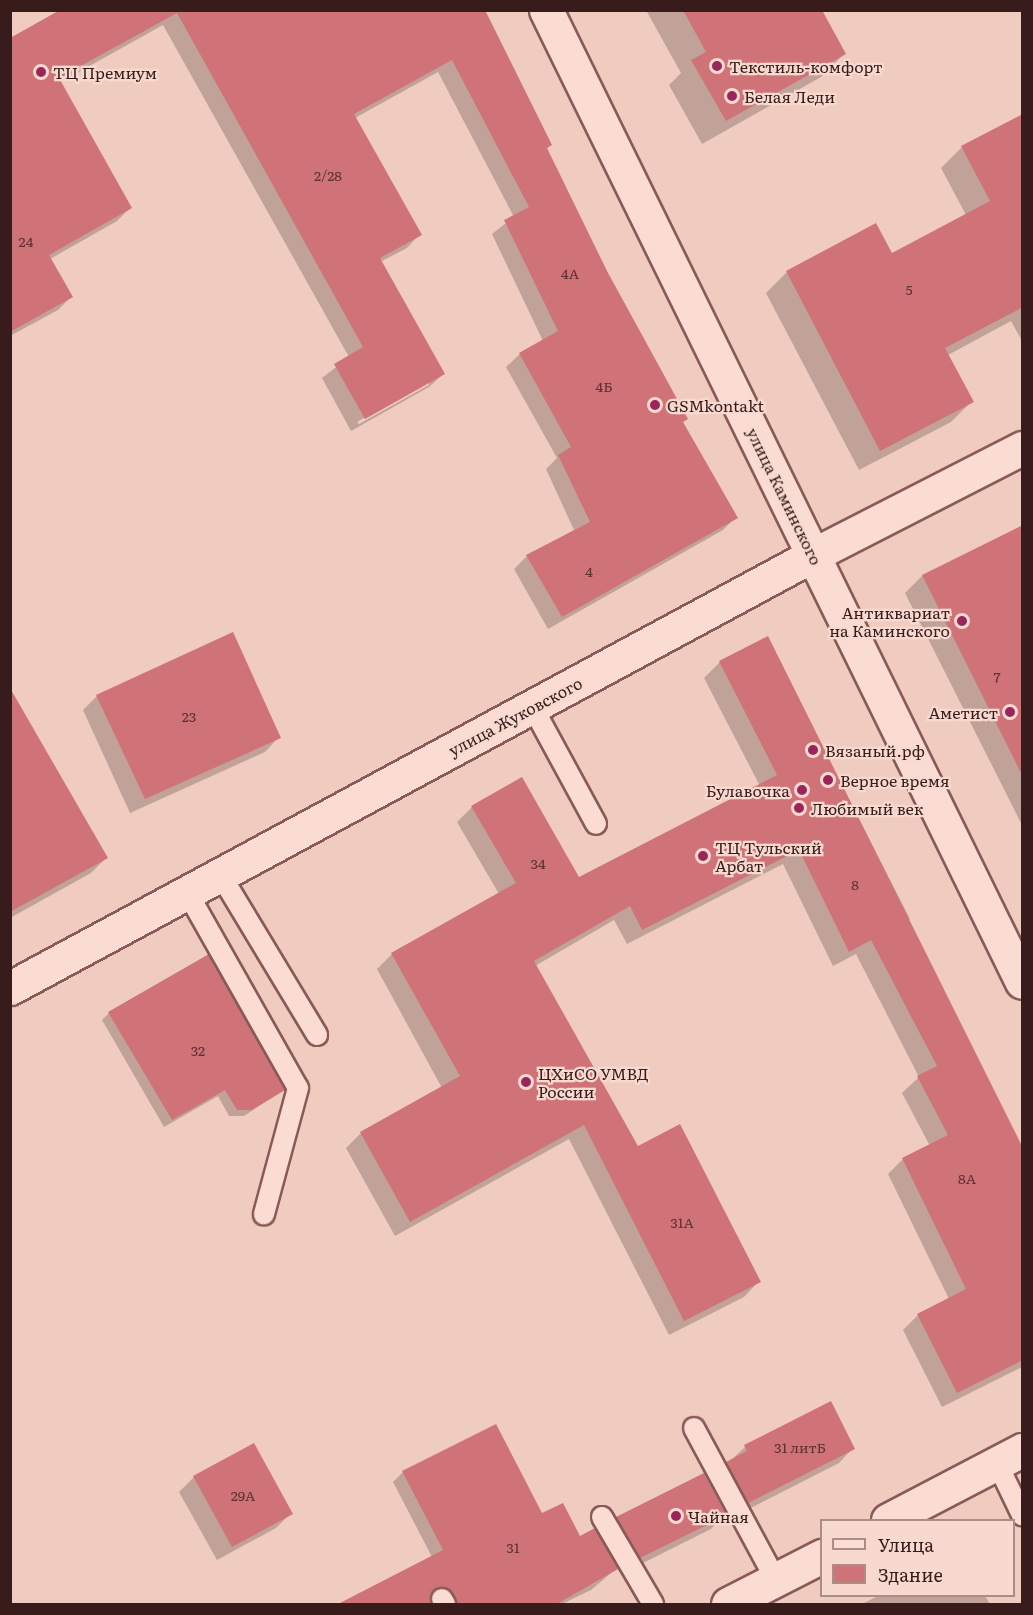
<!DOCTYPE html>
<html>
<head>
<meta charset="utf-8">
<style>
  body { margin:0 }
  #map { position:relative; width:1033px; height:1615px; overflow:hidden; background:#f0cbbf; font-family:Literata,serif }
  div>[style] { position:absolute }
  .shadow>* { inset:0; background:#0003 }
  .building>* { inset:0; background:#cf7378 }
  .roads { filter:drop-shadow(2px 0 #895a57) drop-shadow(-2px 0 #895a57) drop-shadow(0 2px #895a57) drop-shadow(0 -2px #895a57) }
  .lane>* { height:20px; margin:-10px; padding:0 10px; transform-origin:10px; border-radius:10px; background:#fadcd3 }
  .street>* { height:33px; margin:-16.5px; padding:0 16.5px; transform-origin:16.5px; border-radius:16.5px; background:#fadcd3 }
  .dots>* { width:16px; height:16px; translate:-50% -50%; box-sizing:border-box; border:3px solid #f7d9cf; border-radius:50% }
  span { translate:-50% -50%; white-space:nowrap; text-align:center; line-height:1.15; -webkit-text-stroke:4.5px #f7d9cf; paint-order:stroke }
  .number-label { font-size:14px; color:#5e3233 }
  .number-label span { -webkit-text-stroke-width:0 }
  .poi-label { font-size:16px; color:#381c1c }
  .left { translate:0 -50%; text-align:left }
  .right { translate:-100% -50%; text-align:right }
  .street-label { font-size:16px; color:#381c1c }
  .frame { position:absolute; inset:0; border:12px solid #381c1c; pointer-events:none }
  .legend { position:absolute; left:820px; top:1519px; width:195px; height:78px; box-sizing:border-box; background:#f7d9cf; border:2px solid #ab8d87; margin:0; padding:8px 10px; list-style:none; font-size:18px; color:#381c1c }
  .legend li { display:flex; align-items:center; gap:12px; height:30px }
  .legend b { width:30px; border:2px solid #ab8d87 }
</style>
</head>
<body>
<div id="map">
  <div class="shadow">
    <i style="clip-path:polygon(evenodd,63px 10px,481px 10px,550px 145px,546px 149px,682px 423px,736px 517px,723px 530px,548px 629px,514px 569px,527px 556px,574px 530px,546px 469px,557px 458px,506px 367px,520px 354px,543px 341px,492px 234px,514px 217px,438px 72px,355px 118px,420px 234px,407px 248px,380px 262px,443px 374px,429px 387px,351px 431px,322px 378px,349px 357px,163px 25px,59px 83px,130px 208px,117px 221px,50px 259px,71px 297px,58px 310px,10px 336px,10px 40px,63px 10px,429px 381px,429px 385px,359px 424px,357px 422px,429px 381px)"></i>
    <i style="clip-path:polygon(646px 10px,820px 10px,844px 54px,821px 77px,702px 144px,669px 85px,681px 73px)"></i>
    <i style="clip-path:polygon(1022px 137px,1022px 341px,1011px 321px,948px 355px,972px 401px,951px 422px,859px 470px,766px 293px,786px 273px,876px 225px,891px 255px,966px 215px,941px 168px,962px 147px)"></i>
    <i style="clip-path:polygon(1022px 527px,1022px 825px,905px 593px,922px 576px)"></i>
    <i style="clip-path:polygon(767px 638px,910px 919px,908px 921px,1022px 1211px,1022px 1367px,942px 1407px,903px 1330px,918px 1315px,949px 1299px,888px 1174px,903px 1159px,930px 1146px,902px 1093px,919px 1077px,856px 954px,833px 966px,783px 864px,627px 944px,614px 920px,535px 966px,637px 1148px,759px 1281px,744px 1297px,669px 1335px,569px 1139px,395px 1236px,346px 1148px,361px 1133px,442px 1088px,377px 969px,392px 954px,499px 894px,457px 822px,472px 807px,578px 878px,760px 786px,704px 678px,720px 662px)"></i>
    <i style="clip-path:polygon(97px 696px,279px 737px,265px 752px,130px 813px,83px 710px)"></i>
    <i style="clip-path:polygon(10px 710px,106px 858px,91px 873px,10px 918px)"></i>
    <i style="clip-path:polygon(109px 1013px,283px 1090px,244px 1116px,229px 1116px,218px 1096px,164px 1127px,102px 1020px)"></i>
    <i style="clip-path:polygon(830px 1403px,853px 1448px,839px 1463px,733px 1517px,712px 1478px,745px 1447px)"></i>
    <i style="clip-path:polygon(403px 1472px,579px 1538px,617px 1568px,591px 1590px,562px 1604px,441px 1604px,430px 1595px,432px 1557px,393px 1482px)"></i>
    <i style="clip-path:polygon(194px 1477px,291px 1513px,276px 1528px,217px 1560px,179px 1492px)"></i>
    <i style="clip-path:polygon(725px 1514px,711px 1529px,625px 1572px,602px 1533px,617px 1518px)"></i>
    <i style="clip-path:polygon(878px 1596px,985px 1596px,990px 1604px,862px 1604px)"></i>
  </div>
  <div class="building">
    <i style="clip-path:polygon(60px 10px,485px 10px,552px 145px,547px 148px,607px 271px,688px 419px,683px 422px,738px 518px,562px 617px,526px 555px,590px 522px,558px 455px,571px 447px,519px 353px,558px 331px,504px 220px,529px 207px,452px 60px,354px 114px,422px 235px,380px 258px,445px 374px,365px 419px,334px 364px,363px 347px,177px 13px,59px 78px,132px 208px,49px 255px,73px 297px,10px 332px,10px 38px)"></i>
    <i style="clip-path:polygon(683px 10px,822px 10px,846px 54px,726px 121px,691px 60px,706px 52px)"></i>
    <i style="clip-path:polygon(1023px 114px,1023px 307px,945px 348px,974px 402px,880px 451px,786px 271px,876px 223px,892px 253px,990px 201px,961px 146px)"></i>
    <i style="clip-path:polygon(1023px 525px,1023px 777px,922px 575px)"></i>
    <i style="clip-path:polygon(233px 632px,281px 738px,145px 799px,96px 695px)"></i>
    <i style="clip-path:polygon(768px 636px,1023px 1148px,1023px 1360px,957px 1393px,917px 1314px,966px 1289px,902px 1158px,948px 1135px,917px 1076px,937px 1066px,871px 940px,849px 952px,799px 850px,642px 930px,630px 906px,534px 961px,638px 1146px,680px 1124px,761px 1282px,684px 1321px,584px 1125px,410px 1222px,360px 1132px,460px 1076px,391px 953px,516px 883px,471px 806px,522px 777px,579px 877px,777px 775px,719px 661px)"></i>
    <i style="clip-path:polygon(10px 688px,108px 858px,10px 912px)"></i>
    <i style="clip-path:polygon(209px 954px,285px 1090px,252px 1110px,237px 1110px,225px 1090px,172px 1120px,108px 1012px)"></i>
    <i style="clip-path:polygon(831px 1401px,855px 1449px,748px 1503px,726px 1462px,747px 1451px,744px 1445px)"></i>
    <i style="clip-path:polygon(496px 1424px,542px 1513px,563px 1503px,580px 1536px,595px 1528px,618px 1569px,555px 1605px,457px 1605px,452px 1593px,442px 1587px,432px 1593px,431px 1605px,336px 1605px,443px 1550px,402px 1471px)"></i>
    <i style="clip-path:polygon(254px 1443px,293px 1514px,232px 1547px,193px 1476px)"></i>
    <i style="clip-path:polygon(704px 1473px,727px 1515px,640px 1558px,616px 1517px)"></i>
  </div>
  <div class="roads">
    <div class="lane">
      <i style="left:532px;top:706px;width:134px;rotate:61.5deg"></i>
      <i style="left:220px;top:874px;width:188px;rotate:58.9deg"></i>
      <i style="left:187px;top:892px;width:225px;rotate:60.5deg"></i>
      <i style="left:298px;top:1088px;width:131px;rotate:105.1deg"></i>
      <i style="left:694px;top:1428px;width:173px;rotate:61.7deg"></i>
      <i style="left:997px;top:1463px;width:58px;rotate:64.3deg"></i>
      <i style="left:602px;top:1517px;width:101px;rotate:59.6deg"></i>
      <i style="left:442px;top:1599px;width:6px;rotate:59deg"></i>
    </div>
    <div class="street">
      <i style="left:546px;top:10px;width:1082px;rotate:63.91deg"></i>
      <i style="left:10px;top:988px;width:912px;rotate:-28.33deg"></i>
      <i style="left:813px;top:555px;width:235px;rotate:-27.1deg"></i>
      <i style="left:888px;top:1520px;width:151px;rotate:-27.6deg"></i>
      <i style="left:728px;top:1604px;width:106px;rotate:-27.1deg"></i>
    </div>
  </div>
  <div class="dots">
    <i style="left:717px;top:66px;background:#9a245c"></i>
    <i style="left:41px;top:72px;background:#9a245c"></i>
    <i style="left:732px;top:96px;background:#9a245c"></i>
    <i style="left:655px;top:405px;background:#9a245c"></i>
    <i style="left:962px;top:621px;background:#9a245c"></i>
    <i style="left:1010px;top:712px;background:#9a245c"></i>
    <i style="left:813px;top:750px;background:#9a245c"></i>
    <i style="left:828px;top:780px;background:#9a245c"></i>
    <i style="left:802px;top:790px;background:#9a245c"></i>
    <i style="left:799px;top:808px;background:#9a245c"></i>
    <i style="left:703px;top:856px;background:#9a245c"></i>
    <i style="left:526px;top:1082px;background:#9a245c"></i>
    <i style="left:676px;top:1516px;background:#9a245c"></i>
  </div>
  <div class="number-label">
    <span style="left:328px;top:175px">2/28</span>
    <span style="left:26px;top:241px">24</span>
    <span style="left:570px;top:273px">4А</span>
    <span style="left:909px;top:289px">5</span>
    <span style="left:604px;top:386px">4Б</span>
    <span style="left:589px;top:571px">4</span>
    <span style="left:997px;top:676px">7</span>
    <span style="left:189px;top:716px">23</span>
    <span style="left:538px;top:863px">34</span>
    <span style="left:855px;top:884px">8</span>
    <span style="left:198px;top:1050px">32</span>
    <span style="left:967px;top:1178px">8А</span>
    <span style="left:682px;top:1222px">31А</span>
    <span style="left:800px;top:1447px">31 литБ</span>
    <span style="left:243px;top:1495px">29А</span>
    <span style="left:513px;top:1547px">31</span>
  </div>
  <div class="poi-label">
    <span class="left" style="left:729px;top:66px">Текстиль-комфорт</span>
    <span class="left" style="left:53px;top:72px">ТЦ Премиум</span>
    <span class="left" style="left:744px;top:96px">Белая Леди</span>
    <span class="left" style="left:667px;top:405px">GSMkontakt</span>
    <span class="right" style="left:950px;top:621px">Антиквариат<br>на Каминского</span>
    <span class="right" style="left:998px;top:712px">Аметист</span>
    <span class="left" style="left:825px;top:750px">Вязаный.рф</span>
    <span class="left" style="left:840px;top:780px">Верное время</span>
    <span class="right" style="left:790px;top:790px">Булавочка</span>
    <span class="left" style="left:811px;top:808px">Любимый век</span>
    <span class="left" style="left:715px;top:856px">ТЦ Тульский<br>Арбат</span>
    <span class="left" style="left:538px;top:1082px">ЦХиСО УМВД<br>России</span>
    <span class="left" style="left:688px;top:1516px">Чайная</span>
  </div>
  <div class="street-label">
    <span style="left:785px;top:496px;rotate:64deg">улица Каминского</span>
    <span style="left:515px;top:716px;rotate:-28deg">улица Жуковского</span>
  </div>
  <div class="frame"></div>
  <ul class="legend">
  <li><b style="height:8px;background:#fadcd3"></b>Улица</li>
  <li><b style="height:16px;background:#cf7378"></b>Здание</li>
  </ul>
</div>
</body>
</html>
